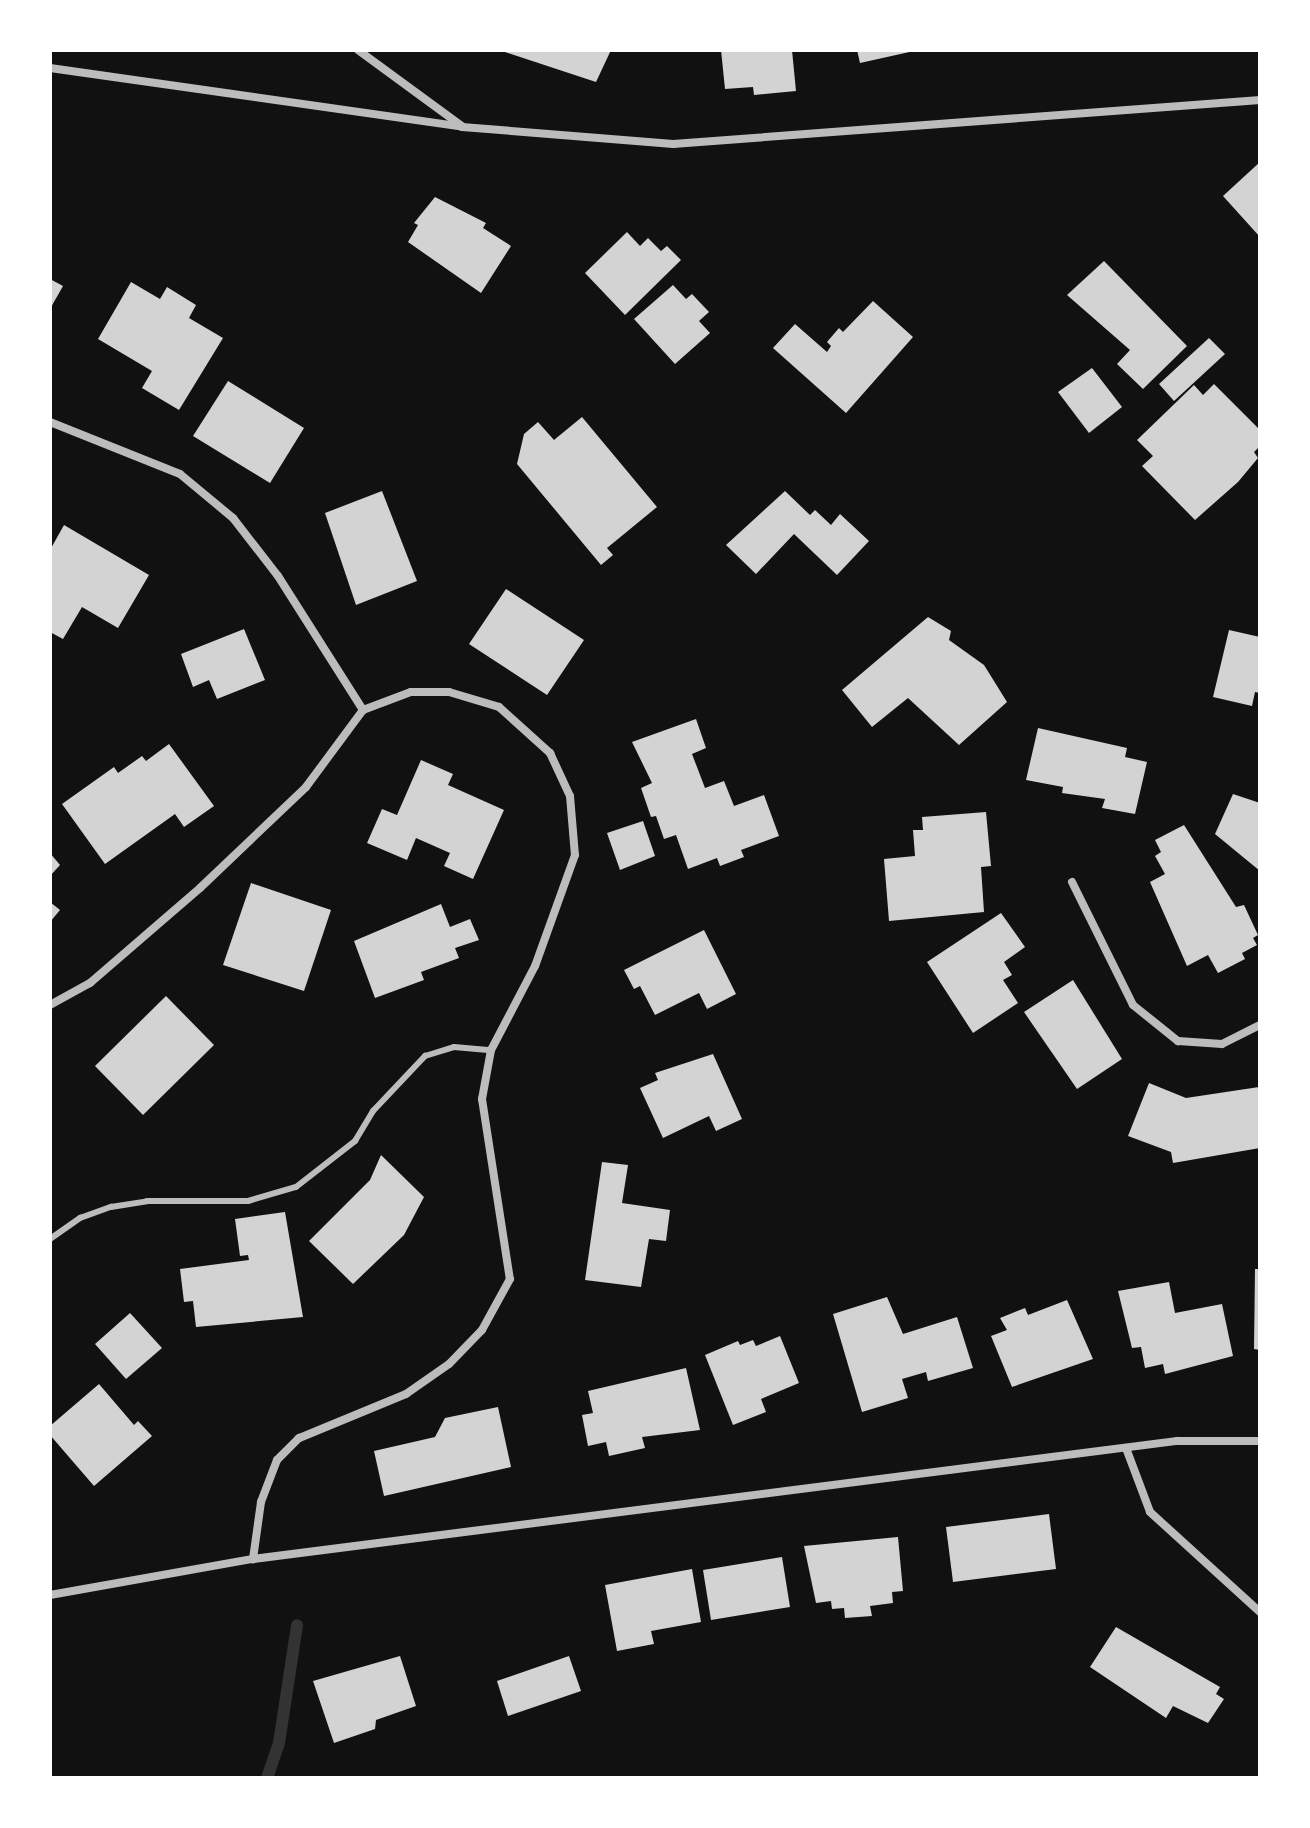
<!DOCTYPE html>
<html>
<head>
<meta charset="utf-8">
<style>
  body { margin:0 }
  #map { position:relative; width:1310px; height:1828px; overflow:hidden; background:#111; font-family:"Public Sans",sans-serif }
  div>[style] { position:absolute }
  .stream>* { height:12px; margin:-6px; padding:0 6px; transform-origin:6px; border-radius:6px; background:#333 }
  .building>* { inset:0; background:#d3d3d3 }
  .service>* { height:6px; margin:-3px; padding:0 3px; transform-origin:3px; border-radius:3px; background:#bcbcbc }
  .minor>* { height:8px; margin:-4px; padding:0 4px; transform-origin:4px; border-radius:4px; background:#bcbcbc }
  span { translate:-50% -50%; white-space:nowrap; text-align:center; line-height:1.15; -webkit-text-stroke:7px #fff; paint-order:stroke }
  .frame { position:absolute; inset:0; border:52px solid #fff; pointer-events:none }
</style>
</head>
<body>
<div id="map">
  <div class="stream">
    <i style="left:267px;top:1778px;width:37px;rotate:-71deg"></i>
    <i style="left:279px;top:1743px;width:119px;rotate:-81.3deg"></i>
  </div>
  <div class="building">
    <i style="clip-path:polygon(499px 50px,611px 50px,596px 82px)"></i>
    <i style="clip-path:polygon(721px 50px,792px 50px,796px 91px,754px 95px,753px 87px,725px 89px)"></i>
    <i style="clip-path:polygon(857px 50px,914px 50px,914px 51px,860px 63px)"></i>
    <i style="clip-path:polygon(1260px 162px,1260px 237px,1223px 196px)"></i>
    <i style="clip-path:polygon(435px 197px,486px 223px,483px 228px,511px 246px,481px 293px,408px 242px,418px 225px,414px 223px)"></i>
    <i style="clip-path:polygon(627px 232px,640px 246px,648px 238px,661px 251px,667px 246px,681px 260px,625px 315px,585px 273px)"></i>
    <i style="clip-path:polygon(1104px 261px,1187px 346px,1143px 389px,1117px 364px,1130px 350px,1067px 295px)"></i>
    <i style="clip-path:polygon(50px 279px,63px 286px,50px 309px)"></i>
    <i style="clip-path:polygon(131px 282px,160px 299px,167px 287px,196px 305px,189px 318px,223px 338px,179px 410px,142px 388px,152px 371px,98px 339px)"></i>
    <i style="clip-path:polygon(673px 285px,686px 299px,692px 294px,709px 312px,699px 321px,710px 333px,675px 364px,634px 319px)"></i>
    <i style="clip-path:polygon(873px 301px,913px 337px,846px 413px,773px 348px,795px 324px,827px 352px,831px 346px,827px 342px,839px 328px,843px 332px)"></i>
    <i style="clip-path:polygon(1209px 338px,1225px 354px,1174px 401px,1159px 384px)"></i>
    <i style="clip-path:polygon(1092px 368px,1122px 407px,1089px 433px,1058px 392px)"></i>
    <i style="clip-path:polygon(228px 381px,304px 428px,270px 483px,193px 436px)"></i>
    <i style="clip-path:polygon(1214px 384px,1260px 430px,1260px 446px,1254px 452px,1258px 458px,1238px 482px,1195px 520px,1142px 466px,1153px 456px,1137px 440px,1194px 385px,1203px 395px)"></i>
    <i style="clip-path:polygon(582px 417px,657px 507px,607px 548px,613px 555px,601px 565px,517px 464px,524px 434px,538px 422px,554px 440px)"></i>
    <i style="clip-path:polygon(382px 491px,417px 581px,356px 605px,325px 513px)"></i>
    <i style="clip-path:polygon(785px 491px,810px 515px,815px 510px,831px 525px,840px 514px,869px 541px,837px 575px,794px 534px,756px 574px,726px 545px)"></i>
    <i style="clip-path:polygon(64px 525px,149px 575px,118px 628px,82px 607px,63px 639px,50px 632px,50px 550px)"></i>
    <i style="clip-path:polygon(506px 589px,584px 640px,547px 695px,469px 644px)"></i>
    <i style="clip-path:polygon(928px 617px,951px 631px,949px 640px,984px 665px,1007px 702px,959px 745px,908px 698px,872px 727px,842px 690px)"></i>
    <i style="clip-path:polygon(244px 629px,265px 680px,217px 699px,209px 680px,193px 687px,181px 654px)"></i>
    <i style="clip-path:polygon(1229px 630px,1260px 637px,1260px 693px,1255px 692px,1252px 706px,1213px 697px)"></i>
    <i style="clip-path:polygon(696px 719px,706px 748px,692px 754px,705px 788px,724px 781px,734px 806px,764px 795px,779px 836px,741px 850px,744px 857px,720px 866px,717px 858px,688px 869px,676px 835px,664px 839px,656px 816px,651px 817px,641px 788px,652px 783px,632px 742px)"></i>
    <i style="clip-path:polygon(1038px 728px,1127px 748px,1125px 757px,1147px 762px,1135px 814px,1102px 808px,1105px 799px,1062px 793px,1063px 787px,1026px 780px)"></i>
    <i style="clip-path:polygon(169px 744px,214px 806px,184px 827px,175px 814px,105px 864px,62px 804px,114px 767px,118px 773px,142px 756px,146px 761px)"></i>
    <i style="clip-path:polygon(421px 760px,453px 774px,448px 785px,504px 810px,473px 879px,444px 866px,450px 853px,416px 838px,407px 860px,367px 843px,382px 809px,397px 815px)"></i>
    <i style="clip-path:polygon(1233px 794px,1260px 803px,1260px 871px,1215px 834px)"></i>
    <i style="clip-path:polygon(986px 812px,991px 866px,981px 867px,984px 912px,889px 921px,884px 859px,915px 856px,913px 830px,923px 830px,922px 817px)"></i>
    <i style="clip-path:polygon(643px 821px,655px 856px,620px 870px,607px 833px)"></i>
    <i style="clip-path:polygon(1184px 825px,1236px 907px,1244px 905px,1258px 935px,1253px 938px,1257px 945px,1242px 953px,1245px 959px,1218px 973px,1208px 955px,1187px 966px,1150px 882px,1165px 874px,1155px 856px,1161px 852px,1155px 840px)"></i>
    <i style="clip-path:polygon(50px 853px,60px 865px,50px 876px)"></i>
    <i style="clip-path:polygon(251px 883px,331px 910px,304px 991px,223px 965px)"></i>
    <i style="clip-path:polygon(50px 902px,60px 910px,50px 922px)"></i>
    <i style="clip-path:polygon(441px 904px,450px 927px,470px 919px,479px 940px,455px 948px,459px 958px,421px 972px,424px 980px,375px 998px,354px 941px)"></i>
    <i style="clip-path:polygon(1001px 913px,1025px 947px,1004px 962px,1012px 975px,1003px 980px,1018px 1003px,973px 1033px,927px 962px)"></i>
    <i style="clip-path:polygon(704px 930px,736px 994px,707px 1009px,699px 993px,655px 1015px,640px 986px,634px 989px,624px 970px)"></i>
    <i style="clip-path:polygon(1073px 980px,1122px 1059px,1077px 1089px,1024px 1012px)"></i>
    <i style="clip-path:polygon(166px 996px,214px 1045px,143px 1115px,95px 1066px)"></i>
    <i style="clip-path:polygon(713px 1054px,742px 1119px,716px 1131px,709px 1116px,663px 1138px,640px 1088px,658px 1080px,655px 1073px)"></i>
    <i style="clip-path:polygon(1149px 1083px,1186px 1098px,1259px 1087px,1260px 1148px,1173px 1163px,1171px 1152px,1128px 1136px)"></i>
    <i style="clip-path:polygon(381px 1155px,424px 1197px,404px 1235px,353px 1284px,309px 1241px,370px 1180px)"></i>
    <i style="clip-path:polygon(602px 1162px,628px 1165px,622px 1203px,670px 1210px,666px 1241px,649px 1239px,641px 1287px,585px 1280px)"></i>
    <i style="clip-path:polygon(285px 1212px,303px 1317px,196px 1327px,193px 1301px,184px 1302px,180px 1269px,249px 1260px,248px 1255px,240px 1256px,235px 1219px)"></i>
    <i style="clip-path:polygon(1255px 1269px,1260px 1269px,1260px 1350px,1254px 1349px)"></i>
    <i style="clip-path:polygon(1169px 1282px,1175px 1313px,1222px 1304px,1233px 1356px,1165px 1374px,1163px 1364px,1145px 1368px,1141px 1347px,1132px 1348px,1118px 1291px)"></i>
    <i style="clip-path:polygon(887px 1297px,903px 1334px,957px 1317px,973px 1368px,928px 1381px,926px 1372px,902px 1379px,908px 1398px,862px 1412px,833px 1314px)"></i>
    <i style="clip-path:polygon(1067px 1300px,1093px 1359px,1012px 1387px,991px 1336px,1007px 1330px,1000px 1318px,1025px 1308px,1028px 1315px)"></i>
    <i style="clip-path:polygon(130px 1313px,162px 1348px,126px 1379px,95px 1344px)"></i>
    <i style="clip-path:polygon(780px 1336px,799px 1383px,761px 1399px,766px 1412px,733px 1425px,705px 1355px,738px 1341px,740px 1345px,753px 1340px,756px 1346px)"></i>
    <i style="clip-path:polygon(686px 1368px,700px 1430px,642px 1437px,645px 1448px,609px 1456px,606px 1442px,588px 1446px,582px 1415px,593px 1413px,588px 1391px)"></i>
    <i style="clip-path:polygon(99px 1384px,134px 1425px,138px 1421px,152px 1436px,94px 1486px,50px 1435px,50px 1426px)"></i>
    <i style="clip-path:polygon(498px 1407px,511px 1467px,384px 1496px,374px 1451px,435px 1437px,445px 1418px)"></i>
    <i style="clip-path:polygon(1049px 1514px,1056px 1569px,953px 1582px,946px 1527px)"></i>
    <i style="clip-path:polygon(898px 1537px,903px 1591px,892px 1592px,893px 1603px,870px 1606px,872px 1616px,845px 1618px,844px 1608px,832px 1609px,831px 1601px,816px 1603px,804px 1546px)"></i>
    <i style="clip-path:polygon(782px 1557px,790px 1607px,711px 1620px,703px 1570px)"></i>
    <i style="clip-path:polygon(692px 1569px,701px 1622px,651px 1631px,654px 1644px,617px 1651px,605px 1585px)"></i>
    <i style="clip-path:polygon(1116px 1627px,1220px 1687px,1216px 1694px,1224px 1699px,1208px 1723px,1173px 1706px,1166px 1718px,1090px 1667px)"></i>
    <i style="clip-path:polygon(400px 1656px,416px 1706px,376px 1720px,375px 1729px,334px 1743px,313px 1681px)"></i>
    <i style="clip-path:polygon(569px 1656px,581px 1691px,508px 1716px,497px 1681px)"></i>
  </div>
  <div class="service">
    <i style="left:50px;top:1239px;width:37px;rotate:-35deg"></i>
    <i style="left:80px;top:1218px;width:33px;rotate:-20deg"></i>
    <i style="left:111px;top:1207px;width:36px;rotate:-9deg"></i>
    <i style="left:147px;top:1201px;width:101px"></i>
    <i style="left:248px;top:1201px;width:50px;rotate:-16.3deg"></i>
    <i style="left:296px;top:1187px;width:75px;rotate:-37.9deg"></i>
    <i style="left:355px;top:1141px;width:35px;rotate:-59deg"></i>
    <i style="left:373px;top:1111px;width:76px;rotate:-46.6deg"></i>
    <i style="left:425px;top:1056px;width:30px;rotate:-17deg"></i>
    <i style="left:454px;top:1047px;width:37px;rotate:5deg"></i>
  </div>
  <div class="minor">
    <i style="left:358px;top:50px;width:129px;rotate:36.2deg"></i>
    <i style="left:50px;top:68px;width:416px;rotate:8.1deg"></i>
    <i style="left:462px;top:127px;width:212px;rotate:4.6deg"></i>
    <i style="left:673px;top:144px;width:589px;rotate:-4.29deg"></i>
    <i style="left:50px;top:422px;width:140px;rotate:21.8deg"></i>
    <i style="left:180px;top:474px;width:69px;rotate:39.7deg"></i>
    <i style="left:233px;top:518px;width:73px;rotate:52.2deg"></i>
    <i style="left:278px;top:576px;width:159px;rotate:57.6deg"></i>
    <i style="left:1072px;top:882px;width:137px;rotate:63.6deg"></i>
    <i style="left:1133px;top:1005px;width:58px;rotate:38.7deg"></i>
    <i style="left:1178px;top:1041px;width:44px;rotate:3.9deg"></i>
    <i style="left:1222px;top:1044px;width:42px;rotate:-26.6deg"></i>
    <i style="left:50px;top:1005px;width:46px;rotate:-28.8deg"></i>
    <i style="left:90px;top:983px;width:145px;rotate:-40.8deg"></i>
    <i style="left:200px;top:888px;width:146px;rotate:-43.6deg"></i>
    <i style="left:306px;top:787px;width:96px;rotate:-53.5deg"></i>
    <i style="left:363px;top:710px;width:51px;rotate:-20.6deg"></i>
    <i style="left:411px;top:692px;width:38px"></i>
    <i style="left:449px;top:692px;width:52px;rotate:16.7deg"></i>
    <i style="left:499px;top:707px;width:69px;rotate:42deg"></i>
    <i style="left:550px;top:753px;width:47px;rotate:65.1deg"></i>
    <i style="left:570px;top:796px;width:59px;rotate:85.2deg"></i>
    <i style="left:575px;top:855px;width:118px;rotate:109.8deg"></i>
    <i style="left:535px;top:966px;width:95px;rotate:117.6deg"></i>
    <i style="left:491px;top:1050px;width:50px;rotate:100.4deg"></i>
    <i style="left:482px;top:1099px;width:182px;rotate:81.2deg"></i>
    <i style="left:510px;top:1279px;width:58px;rotate:118.8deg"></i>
    <i style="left:482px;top:1330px;width:47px;rotate:134.1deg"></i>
    <i style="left:449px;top:1364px;width:52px;rotate:145.1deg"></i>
    <i style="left:406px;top:1394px;width:116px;rotate:157.6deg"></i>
    <i style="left:299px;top:1438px;width:31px;rotate:135deg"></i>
    <i style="left:277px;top:1460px;width:45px;rotate:110.9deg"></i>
    <i style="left:261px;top:1502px;width:58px;rotate:98deg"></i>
    <i style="left:1126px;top:1448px;width:68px;rotate:69.4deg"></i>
    <i style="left:1150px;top:1512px;width:149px;rotate:42.3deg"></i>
    <i style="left:50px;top:1595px;width:206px;rotate:-10.1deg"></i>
    <i style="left:253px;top:1559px;width:932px;rotate:-7.28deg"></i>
    <i style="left:1177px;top:1441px;width:83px"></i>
  </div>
  <div class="frame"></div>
</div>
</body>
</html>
